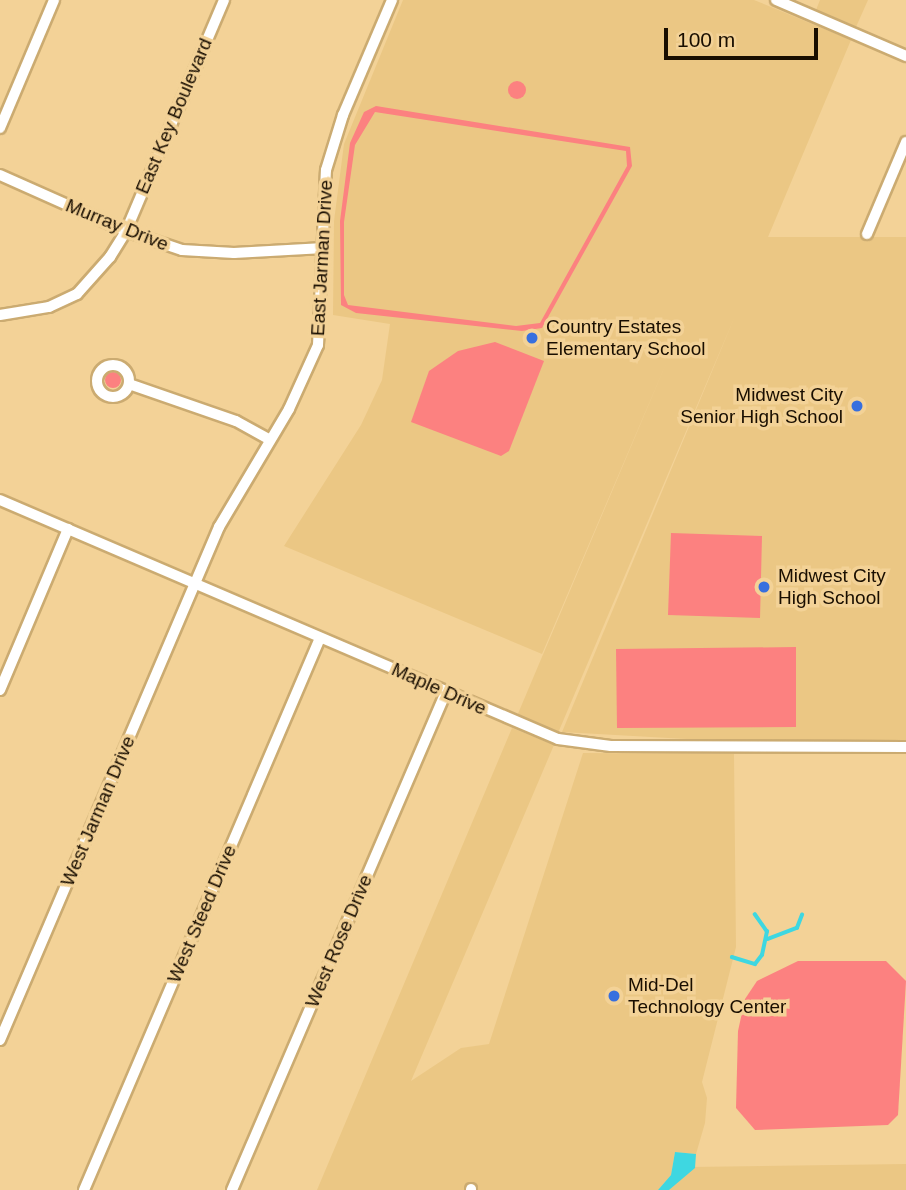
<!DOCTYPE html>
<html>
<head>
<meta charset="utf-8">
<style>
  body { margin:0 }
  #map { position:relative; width:906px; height:1190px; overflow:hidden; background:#f3d297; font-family:Helvetica,sans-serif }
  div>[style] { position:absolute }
  .built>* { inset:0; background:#ebc784 }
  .green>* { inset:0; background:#fc8180 }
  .round { border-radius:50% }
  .water>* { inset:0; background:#3ed7e1 }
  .stream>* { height:3.5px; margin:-1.75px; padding:0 1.75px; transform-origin:1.75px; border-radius:1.75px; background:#3ed7e1 }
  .roads { filter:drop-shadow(2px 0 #cbab71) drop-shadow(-2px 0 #cbab71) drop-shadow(0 2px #cbab71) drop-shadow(0 -2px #cbab71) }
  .minor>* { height:10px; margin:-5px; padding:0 5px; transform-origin:5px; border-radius:5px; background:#fff }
  .minor>.ring { margin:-5px; padding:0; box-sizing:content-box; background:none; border:10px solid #fff; border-radius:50% }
  .dots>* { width:19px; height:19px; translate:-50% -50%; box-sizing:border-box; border:4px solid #f3d297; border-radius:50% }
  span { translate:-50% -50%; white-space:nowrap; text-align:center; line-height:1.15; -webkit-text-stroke:7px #f3d297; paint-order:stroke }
  .street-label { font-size:19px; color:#190e00 }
  .poi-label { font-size:19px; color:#190e00 }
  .left { translate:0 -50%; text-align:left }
  .right { translate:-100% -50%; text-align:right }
  .scale { position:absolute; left:664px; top:28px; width:154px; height:32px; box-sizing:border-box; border:4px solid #190e00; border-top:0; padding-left:9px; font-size:21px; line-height:24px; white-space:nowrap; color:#190e00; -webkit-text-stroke:5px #f3d297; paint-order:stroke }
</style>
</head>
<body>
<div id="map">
  <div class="built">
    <i style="clip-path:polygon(403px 0,754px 0,851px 40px,768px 237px,906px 237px,906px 741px,722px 741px,562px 732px,735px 316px,558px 733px,517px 716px,668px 359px,542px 654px,284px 546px,361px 425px,382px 380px,390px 324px,333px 315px,334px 221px,344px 144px)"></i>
    <i style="clip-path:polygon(820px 0,868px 0,856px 27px,816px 10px)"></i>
    <i style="clip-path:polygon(512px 728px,554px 745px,411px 1081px,461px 1048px,489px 1044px,583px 753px,734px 754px,736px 947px,702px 1082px,707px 1098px,705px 1123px,696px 1154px,675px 1152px,671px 1175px,658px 1190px,317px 1190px)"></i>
    <i style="clip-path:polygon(906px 1164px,906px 1190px,669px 1190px,691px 1167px)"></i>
  </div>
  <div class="green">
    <i class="round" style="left:508px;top:81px;width:18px;height:18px"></i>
    <i style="clip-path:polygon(evenodd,376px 106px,630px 147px,632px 166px,542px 328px,522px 331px,356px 313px,341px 305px,340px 221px,350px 143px,364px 112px,376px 106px,375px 112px,626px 151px,627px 166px,540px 323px,516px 326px,348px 305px,344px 295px,344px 222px,355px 145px,375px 112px)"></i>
    <i style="clip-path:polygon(495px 342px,544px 361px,509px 451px,501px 456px,411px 422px,429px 371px,458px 351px)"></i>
    <i class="round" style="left:105px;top:372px;width:16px;height:16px"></i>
    <i style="clip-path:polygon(671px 533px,762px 536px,760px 618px,668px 615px)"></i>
    <i style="clip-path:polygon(796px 647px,796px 727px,617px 728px,616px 649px)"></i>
    <i style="clip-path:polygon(798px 961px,886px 961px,906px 981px,898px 1115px,888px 1125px,755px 1130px,736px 1108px,738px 1031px,745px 999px,757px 981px)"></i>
  </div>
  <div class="water">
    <i style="clip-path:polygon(675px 1152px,696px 1154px,695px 1168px,669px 1190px,658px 1190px,671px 1175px)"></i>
  </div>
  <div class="stream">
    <i style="left:768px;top:939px;width:31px;rotate:-21deg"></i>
    <i style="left:797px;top:928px;width:14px;rotate:-69deg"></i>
    <i style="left:732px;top:957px;width:24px;rotate:17deg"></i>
    <i style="left:755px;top:964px;width:11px;rotate:-52deg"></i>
    <i style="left:762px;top:955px;width:24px;rotate:-78deg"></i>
    <i style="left:767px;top:932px;width:21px;rotate:-125deg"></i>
  </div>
  <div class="roads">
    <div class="minor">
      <i style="left:776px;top:0;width:142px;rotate:23.3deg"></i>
      <i style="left:0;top:128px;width:139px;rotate:-67.1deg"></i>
      <i style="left:0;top:175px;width:138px;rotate:24deg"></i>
      <i style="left:126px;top:231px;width:59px;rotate:18.7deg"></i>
      <i style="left:182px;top:250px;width:52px;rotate:3.3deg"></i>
      <i style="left:234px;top:253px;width:90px;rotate:-3.2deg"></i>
      <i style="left:867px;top:234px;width:100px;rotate:-67deg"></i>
      <i style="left:0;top:315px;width:50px;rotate:-9.3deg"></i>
      <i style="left:49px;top:307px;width:31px;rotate:-25deg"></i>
      <i style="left:77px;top:294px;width:50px;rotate:-48.3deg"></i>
      <i style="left:110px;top:257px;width:31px;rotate:-58deg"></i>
      <i style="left:126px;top:231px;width:251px;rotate:-67deg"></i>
      <i class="ring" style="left:97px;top:365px;width:22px;height:22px"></i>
      <i style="left:129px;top:384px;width:113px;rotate:19.1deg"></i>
      <i style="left:236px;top:421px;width:38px;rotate:29deg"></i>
      <i style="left:0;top:500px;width:607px;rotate:23.19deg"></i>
      <i style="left:558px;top:739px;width:53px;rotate:7.5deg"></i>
      <i style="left:611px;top:746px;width:295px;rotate:0.2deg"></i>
      <i style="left:0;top:690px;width:175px;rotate:-67.1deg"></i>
      <i style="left:0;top:1040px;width:558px;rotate:-66.88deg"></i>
      <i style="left:219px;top:527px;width:137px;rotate:-59.3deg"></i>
      <i style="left:289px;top:409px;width:70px;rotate:-65.6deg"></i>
      <i style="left:318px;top:345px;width:175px;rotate:-87.4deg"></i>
      <i style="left:326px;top:170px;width:58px;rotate:-72.8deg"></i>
      <i style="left:343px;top:115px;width:125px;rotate:-66.9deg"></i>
      <i style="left:471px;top:1189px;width:1px;rotate:90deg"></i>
      <i style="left:84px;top:1190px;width:600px;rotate:-66.85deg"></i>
      <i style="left:232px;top:1190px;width:542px;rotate:-66.75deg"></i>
    </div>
  </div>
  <div class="dots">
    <i style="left:532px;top:338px;background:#376fde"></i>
    <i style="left:857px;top:406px;background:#376fde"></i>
    <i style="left:764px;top:587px;background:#376fde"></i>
    <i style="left:614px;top:996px;background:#376fde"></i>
  </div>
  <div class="street-label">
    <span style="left:174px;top:116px;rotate:-67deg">East Key Boulevard</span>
    <span style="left:117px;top:225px;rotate:22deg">Murray Drive</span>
    <span style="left:322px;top:258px;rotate:-87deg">East Jarman Drive</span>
    <span style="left:439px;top:689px;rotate:24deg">Maple Drive</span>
    <span style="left:98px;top:811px;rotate:-67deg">West Jarman Drive</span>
    <span style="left:202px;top:914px;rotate:-67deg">West Steed Drive</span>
    <span style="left:339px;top:941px;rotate:-67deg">West Rose Drive</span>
  </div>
  <div class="poi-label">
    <span class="left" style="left:546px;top:338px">Country Estates<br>Elementary School</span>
    <span class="right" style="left:843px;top:406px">Midwest City<br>Senior High School</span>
    <span class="left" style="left:778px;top:587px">Midwest City<br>High School</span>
    <span class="left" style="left:628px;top:996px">Mid-Del<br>Technology Center</span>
  </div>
  <div class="scale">100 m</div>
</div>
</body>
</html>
